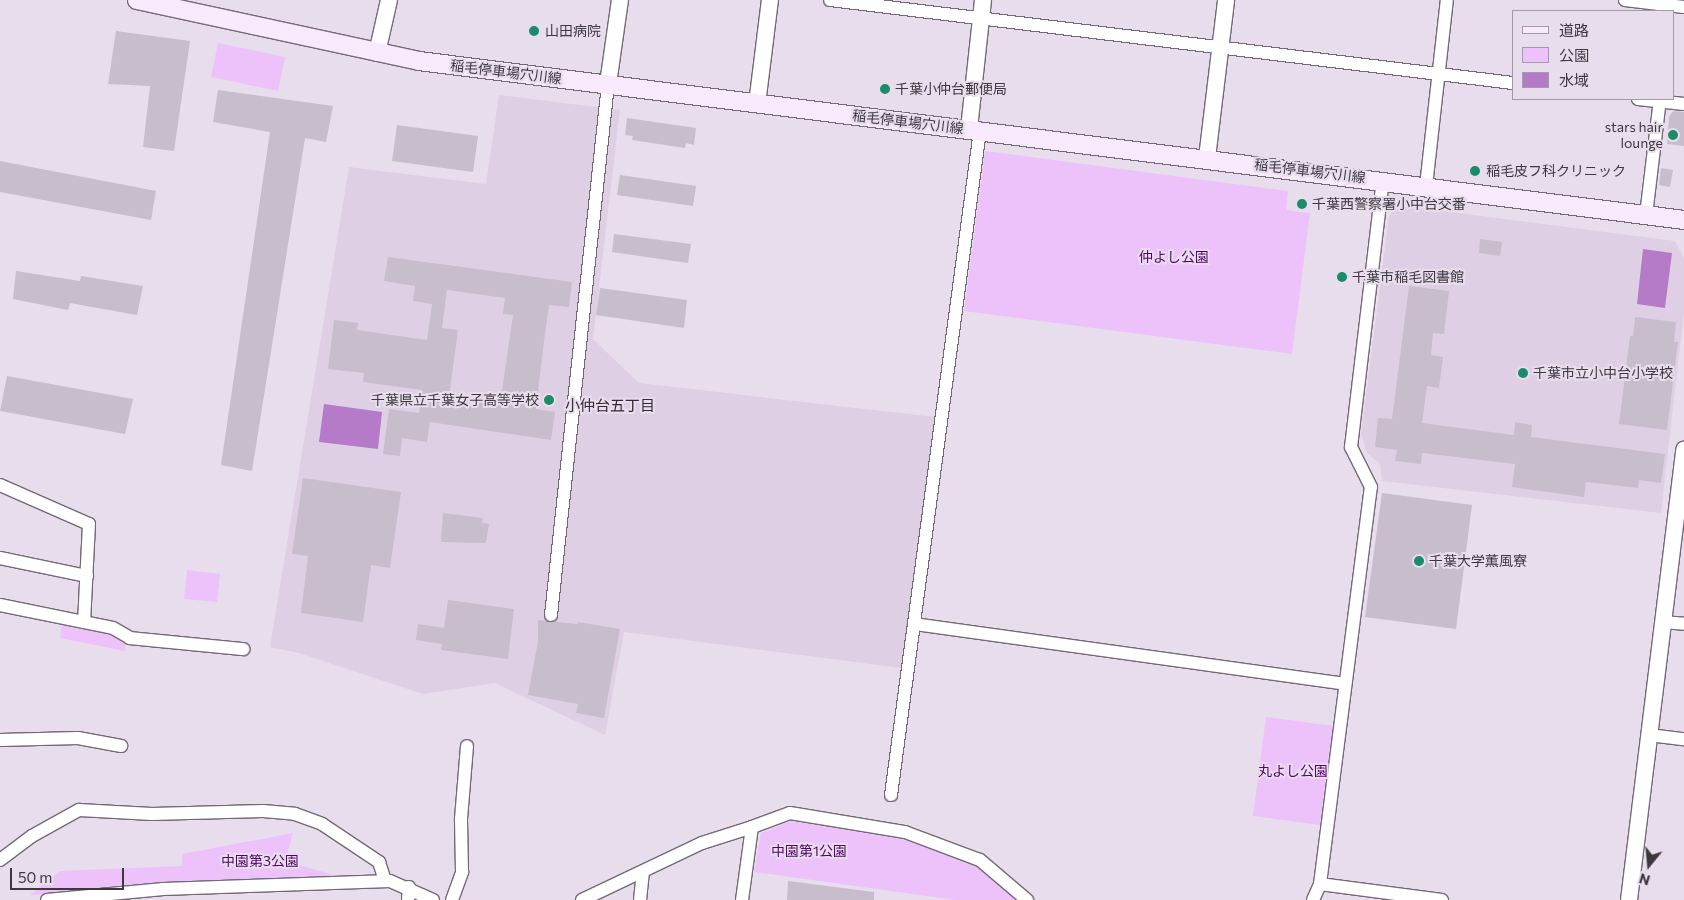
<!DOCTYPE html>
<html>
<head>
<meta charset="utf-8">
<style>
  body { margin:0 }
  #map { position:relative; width:1684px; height:900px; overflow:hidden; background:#e8ddec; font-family:Commissioner,"Noto Sans JP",sans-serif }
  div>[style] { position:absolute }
  .built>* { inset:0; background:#dfcfe4 }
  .green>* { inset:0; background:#edc2fa }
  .water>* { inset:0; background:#b57ac8 }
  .building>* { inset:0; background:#c8bdcc }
  .roads { filter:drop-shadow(1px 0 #736976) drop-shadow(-1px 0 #736976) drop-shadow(0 1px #736976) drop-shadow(0 -1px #736976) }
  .minor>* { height:12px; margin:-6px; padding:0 6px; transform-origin:6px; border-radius:6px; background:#fff }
  .tertiary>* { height:16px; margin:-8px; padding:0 8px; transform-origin:8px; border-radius:8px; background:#fff }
  .secondary>* { height:18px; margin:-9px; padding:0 9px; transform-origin:9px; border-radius:9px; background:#f8e9fc }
  .dots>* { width:14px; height:14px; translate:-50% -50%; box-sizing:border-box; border:2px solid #e8ddec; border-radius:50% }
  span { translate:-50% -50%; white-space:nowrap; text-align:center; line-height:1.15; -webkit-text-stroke:4px #e8ddec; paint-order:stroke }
  .poi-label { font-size:14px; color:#3c383e }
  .left { translate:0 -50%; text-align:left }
  .right { translate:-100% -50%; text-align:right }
  .street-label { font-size:14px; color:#3c383e }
  .park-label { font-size:14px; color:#540268 }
  .neighbourhood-label { font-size:15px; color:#312833 }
  .legend { position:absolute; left:1512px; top:10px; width:162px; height:90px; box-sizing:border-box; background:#e8ddec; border:1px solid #a39ba6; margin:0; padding:6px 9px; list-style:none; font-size:15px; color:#3c383e }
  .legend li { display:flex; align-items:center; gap:10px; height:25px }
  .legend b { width:25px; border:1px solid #a39ba6 }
  .north { position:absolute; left:1624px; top:840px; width:50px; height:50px; -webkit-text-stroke:4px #e8ddec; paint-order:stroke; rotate:197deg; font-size:14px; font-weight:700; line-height:20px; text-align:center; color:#3c383e }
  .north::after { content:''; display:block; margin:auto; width:18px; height:22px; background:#3c383e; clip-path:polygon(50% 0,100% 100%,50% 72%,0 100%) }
  .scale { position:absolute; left:10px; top:868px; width:114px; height:22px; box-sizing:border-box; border:2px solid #3c383e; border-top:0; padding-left:6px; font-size:15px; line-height:18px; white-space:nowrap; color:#3c383e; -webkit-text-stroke:4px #e8ddec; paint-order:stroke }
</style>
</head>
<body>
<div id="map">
  <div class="built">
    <i style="clip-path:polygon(499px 95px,620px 110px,593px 339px,639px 383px,935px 417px,901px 668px,624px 632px,605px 735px,495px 683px,423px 694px,299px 653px,270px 647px,349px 167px,486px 184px)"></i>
    <i style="clip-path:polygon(1397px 205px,1675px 241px,1684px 258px,1684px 312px,1661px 513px,1382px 481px,1380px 464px,1367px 453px,1361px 434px,1389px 216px)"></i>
  </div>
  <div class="green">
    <i style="clip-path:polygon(218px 43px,285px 57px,278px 91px,211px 77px)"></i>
    <i style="clip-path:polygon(985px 151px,1288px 191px,1286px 210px,1310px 213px,1292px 354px,964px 311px)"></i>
    <i style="clip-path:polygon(187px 570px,220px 574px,217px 602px,184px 599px)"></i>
    <i style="clip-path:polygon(62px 622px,114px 632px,126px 640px,125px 651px,60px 638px)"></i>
    <i style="clip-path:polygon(1266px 717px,1333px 726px,1320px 825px,1253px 816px)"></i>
    <i style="clip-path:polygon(791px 821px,886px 833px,976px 864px,1020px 900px,956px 900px,754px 872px,761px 833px)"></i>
    <i style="clip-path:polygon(293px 833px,285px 861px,344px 878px,30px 895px,60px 871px,182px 866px,182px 854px)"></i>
  </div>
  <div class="water">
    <i style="clip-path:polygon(1643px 249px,1672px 253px,1665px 308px,1637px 304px)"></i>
    <i style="clip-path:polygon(324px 404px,382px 412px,378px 449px,319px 442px)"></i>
  </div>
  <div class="building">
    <i style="clip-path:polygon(116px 31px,190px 41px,174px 151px,143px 147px,150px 86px,108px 84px)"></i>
    <i style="clip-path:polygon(218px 90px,333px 106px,326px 142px,305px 138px,252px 471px,221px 465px,270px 132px,213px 122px)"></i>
    <i style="clip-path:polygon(1673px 111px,1684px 112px,1684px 146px,1667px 144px,1669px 117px)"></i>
    <i style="clip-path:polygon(627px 118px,696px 128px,694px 145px,686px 143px,685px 148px,632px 140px,633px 136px,625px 135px)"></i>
    <i style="clip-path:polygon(397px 125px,478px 136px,473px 172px,392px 161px)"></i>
    <i style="clip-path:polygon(0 161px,156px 191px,151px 220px,0 192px)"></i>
    <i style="clip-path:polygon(1661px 168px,1673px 170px,1670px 187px,1659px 185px)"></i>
    <i style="clip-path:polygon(620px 175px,696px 186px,693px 206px,617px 195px)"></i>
    <i style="clip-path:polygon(614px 234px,691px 244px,688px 263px,612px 252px)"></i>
    <i style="clip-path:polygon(1480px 239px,1502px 242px,1500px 256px,1479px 253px)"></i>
    <i style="clip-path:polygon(evenodd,388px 257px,572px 282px,569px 307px,549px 305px,544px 341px,536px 409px,555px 412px,551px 440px,430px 422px,427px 442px,402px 438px,400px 456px,383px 454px,389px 409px,419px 413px,422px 390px,363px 382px,364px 373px,328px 369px,334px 320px,358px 323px,357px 330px,427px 340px,432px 304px,413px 301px,415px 286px,384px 281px,388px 257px,447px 290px,505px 298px,503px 314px,513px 315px,500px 404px,449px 397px,458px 330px,442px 328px,447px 290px)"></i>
    <i style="clip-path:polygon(16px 271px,80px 281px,81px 276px,143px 286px,137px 315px,70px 303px,68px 310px,13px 299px)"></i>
    <i style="clip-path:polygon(1409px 286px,1449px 291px,1444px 334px,1433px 333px,1431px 355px,1443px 357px,1439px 388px,1427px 386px,1422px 423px,1514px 435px,1515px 422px,1532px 425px,1531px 437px,1665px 454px,1661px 483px,1639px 480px,1638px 488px,1586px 482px,1584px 497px,1533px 490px,1512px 487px,1515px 464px,1422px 453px,1421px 464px,1395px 461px,1397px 450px,1375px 447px,1378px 418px,1392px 419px)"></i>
    <i style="clip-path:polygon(600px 288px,687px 300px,684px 328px,596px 315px)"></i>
    <i style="clip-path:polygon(1635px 317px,1676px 322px,1674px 342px,1678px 342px,1667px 430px,1619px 424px,1630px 336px,1633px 336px)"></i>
    <i style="clip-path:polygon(7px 376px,133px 399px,125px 434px,0 411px)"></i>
    <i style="clip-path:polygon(303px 478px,401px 492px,390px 568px,371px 565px,363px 622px,301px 613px,308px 556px,292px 554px)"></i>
    <i style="clip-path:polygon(1382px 493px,1472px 505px,1456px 629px,1365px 617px)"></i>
    <i style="clip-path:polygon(443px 513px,483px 518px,482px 523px,489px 524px,486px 543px,441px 542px)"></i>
    <i style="clip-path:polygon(448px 600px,514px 609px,508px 659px,441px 650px,442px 644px,416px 640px,418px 624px,444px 628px)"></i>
    <i style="clip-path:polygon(538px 620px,577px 624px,578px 622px,620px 629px,604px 718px,576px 713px,578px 704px,528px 695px,538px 641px)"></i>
    <i style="clip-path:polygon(788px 881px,874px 892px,874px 900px,787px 900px)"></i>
  </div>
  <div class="roads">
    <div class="minor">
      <i style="left:830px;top:0;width:688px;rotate:6.93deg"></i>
      <i style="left:1625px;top:0;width:59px;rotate:6.8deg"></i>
      <i style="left:1638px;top:99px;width:46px;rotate:6.2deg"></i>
      <i style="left:1426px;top:186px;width:187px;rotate:-83.6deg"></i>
      <i style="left:1646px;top:215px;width:117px;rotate:-83.1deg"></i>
      <i style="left:0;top:485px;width:97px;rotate:23.7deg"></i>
      <i style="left:89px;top:524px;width:98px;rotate:92.9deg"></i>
      <i style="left:0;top:558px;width:89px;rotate:11.7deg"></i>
      <i style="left:0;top:605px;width:115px;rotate:11.5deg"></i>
      <i style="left:113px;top:628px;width:20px;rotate:30deg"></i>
      <i style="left:130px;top:638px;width:114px;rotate:5.6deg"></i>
      <i style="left:551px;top:615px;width:534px;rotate:-83.87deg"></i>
      <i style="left:1663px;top:622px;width:21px;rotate:5deg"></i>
      <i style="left:914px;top:624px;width:435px;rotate:7.9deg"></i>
      <i style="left:1649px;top:735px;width:35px;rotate:7deg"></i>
      <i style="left:0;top:740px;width:78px;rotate:-1.5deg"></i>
      <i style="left:78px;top:738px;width:44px;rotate:10.5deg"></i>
      <i style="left:891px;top:795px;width:670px;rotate:-82.37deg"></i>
      <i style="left:752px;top:827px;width:40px;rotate:-20.2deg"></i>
      <i style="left:790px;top:813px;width:117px;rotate:9.4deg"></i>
      <i style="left:905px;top:832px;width:80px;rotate:20.5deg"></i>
      <i style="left:980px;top:860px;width:62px;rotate:40.4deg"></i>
      <i style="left:0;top:860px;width:40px;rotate:-37deg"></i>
      <i style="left:32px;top:836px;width:54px;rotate:-29deg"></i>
      <i style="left:79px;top:810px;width:73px;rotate:3.1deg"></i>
      <i style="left:152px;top:814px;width:111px;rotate:-1.5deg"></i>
      <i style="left:263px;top:811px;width:32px;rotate:5deg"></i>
      <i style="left:295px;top:814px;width:29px;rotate:20deg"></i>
      <i style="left:322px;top:824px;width:69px;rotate:33.7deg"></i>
      <i style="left:379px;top:862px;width:20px;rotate:72deg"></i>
      <i style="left:1320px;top:884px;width:123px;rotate:7.5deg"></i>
      <i style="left:47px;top:900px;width:117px;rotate:-5.4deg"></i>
      <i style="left:163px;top:889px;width:227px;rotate:-2deg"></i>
      <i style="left:390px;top:881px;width:47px;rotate:23.8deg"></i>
      <i style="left:408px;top:900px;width:13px;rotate:-86deg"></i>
      <i style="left:452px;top:900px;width:30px;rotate:-70deg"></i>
      <i style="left:462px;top:872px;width:53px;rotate:-91.1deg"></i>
      <i style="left:461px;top:819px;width:73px;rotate:-85.3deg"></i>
      <i style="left:582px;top:900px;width:133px;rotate:-25.4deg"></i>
      <i style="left:702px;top:843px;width:52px;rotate:-17.7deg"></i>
      <i style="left:752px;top:827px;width:74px;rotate:97.8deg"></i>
      <i style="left:640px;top:900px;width:27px;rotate:-84deg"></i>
      <i style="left:1313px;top:900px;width:17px;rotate:-66deg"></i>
      <i style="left:1320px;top:884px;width:400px;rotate:-82.7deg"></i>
      <i style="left:1371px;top:487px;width:45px;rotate:-116.6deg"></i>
      <i style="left:1351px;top:447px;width:269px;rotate:-83.2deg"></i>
    </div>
    <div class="tertiary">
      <i style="left:377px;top:53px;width:54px;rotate:-77.2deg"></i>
      <i style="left:608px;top:84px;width:85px;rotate:-81.9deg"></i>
      <i style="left:757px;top:104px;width:105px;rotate:-82.9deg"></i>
      <i style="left:969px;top:129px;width:130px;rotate:-83.8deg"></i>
      <i style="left:1207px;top:158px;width:159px;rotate:-83.1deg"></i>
      <i style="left:1629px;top:900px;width:454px;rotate:-83deg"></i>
    </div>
    <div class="secondary">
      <i style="left:137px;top:0;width:289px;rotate:12.2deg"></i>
      <i style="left:419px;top:61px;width:1275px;rotate:7.16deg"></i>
    </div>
  </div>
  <div class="dots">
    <i style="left:534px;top:31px;background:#1b8b6a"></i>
    <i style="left:885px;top:89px;background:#1b8b6a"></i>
    <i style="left:1673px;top:135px;background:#1b8b6a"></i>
    <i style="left:1475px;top:171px;background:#1b8b6a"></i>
    <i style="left:1302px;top:204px;background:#1b8b6a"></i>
    <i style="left:1342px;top:277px;background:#1b8b6a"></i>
    <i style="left:1523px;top:373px;background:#1b8b6a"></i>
    <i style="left:549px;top:400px;background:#1b8b6a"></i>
    <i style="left:1419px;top:561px;background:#1b8b6a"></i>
  </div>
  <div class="poi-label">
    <span class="left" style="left:545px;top:31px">山田病院</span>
    <span class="left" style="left:895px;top:89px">千葉小仲台郵便局</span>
    <span class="right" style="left:1663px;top:135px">stars hair<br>lounge</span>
    <span class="left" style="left:1486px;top:171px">稲毛皮フ科クリニック</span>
    <span class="left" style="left:1312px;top:204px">千葉西警察署小中台交番</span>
    <span class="left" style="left:1352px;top:277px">千葉市稲毛図書館</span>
    <span class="left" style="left:1533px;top:373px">千葉市立小中台小学校</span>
    <span class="right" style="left:539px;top:400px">千葉県立千葉女子高等学校</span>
    <span class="left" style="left:1429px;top:561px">千葉大学薫風寮</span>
  </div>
  <div class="street-label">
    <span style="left:506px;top:72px;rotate:7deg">稲毛停車場穴川線</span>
    <span style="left:908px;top:122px;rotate:7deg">稲毛停車場穴川線</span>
    <span style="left:1310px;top:171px;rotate:7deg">稲毛停車場穴川線</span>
  </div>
  <div class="park-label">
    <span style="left:1174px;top:257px">仲よし公園</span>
    <span style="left:1293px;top:771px">丸よし公園</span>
    <span style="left:809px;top:851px">中園第1公園</span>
    <span style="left:260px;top:861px">中園第3公園</span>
  </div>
  <div class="neighbourhood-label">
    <span style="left:610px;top:406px">小仲台五丁目</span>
  </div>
  <ul class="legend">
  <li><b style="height:6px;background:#f8e9fc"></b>道路</li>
  <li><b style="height:14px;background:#edc2fa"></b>公園</li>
  <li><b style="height:14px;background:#b57ac8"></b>水域</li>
  </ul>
  <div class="north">N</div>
  <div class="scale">50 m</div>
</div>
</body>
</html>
